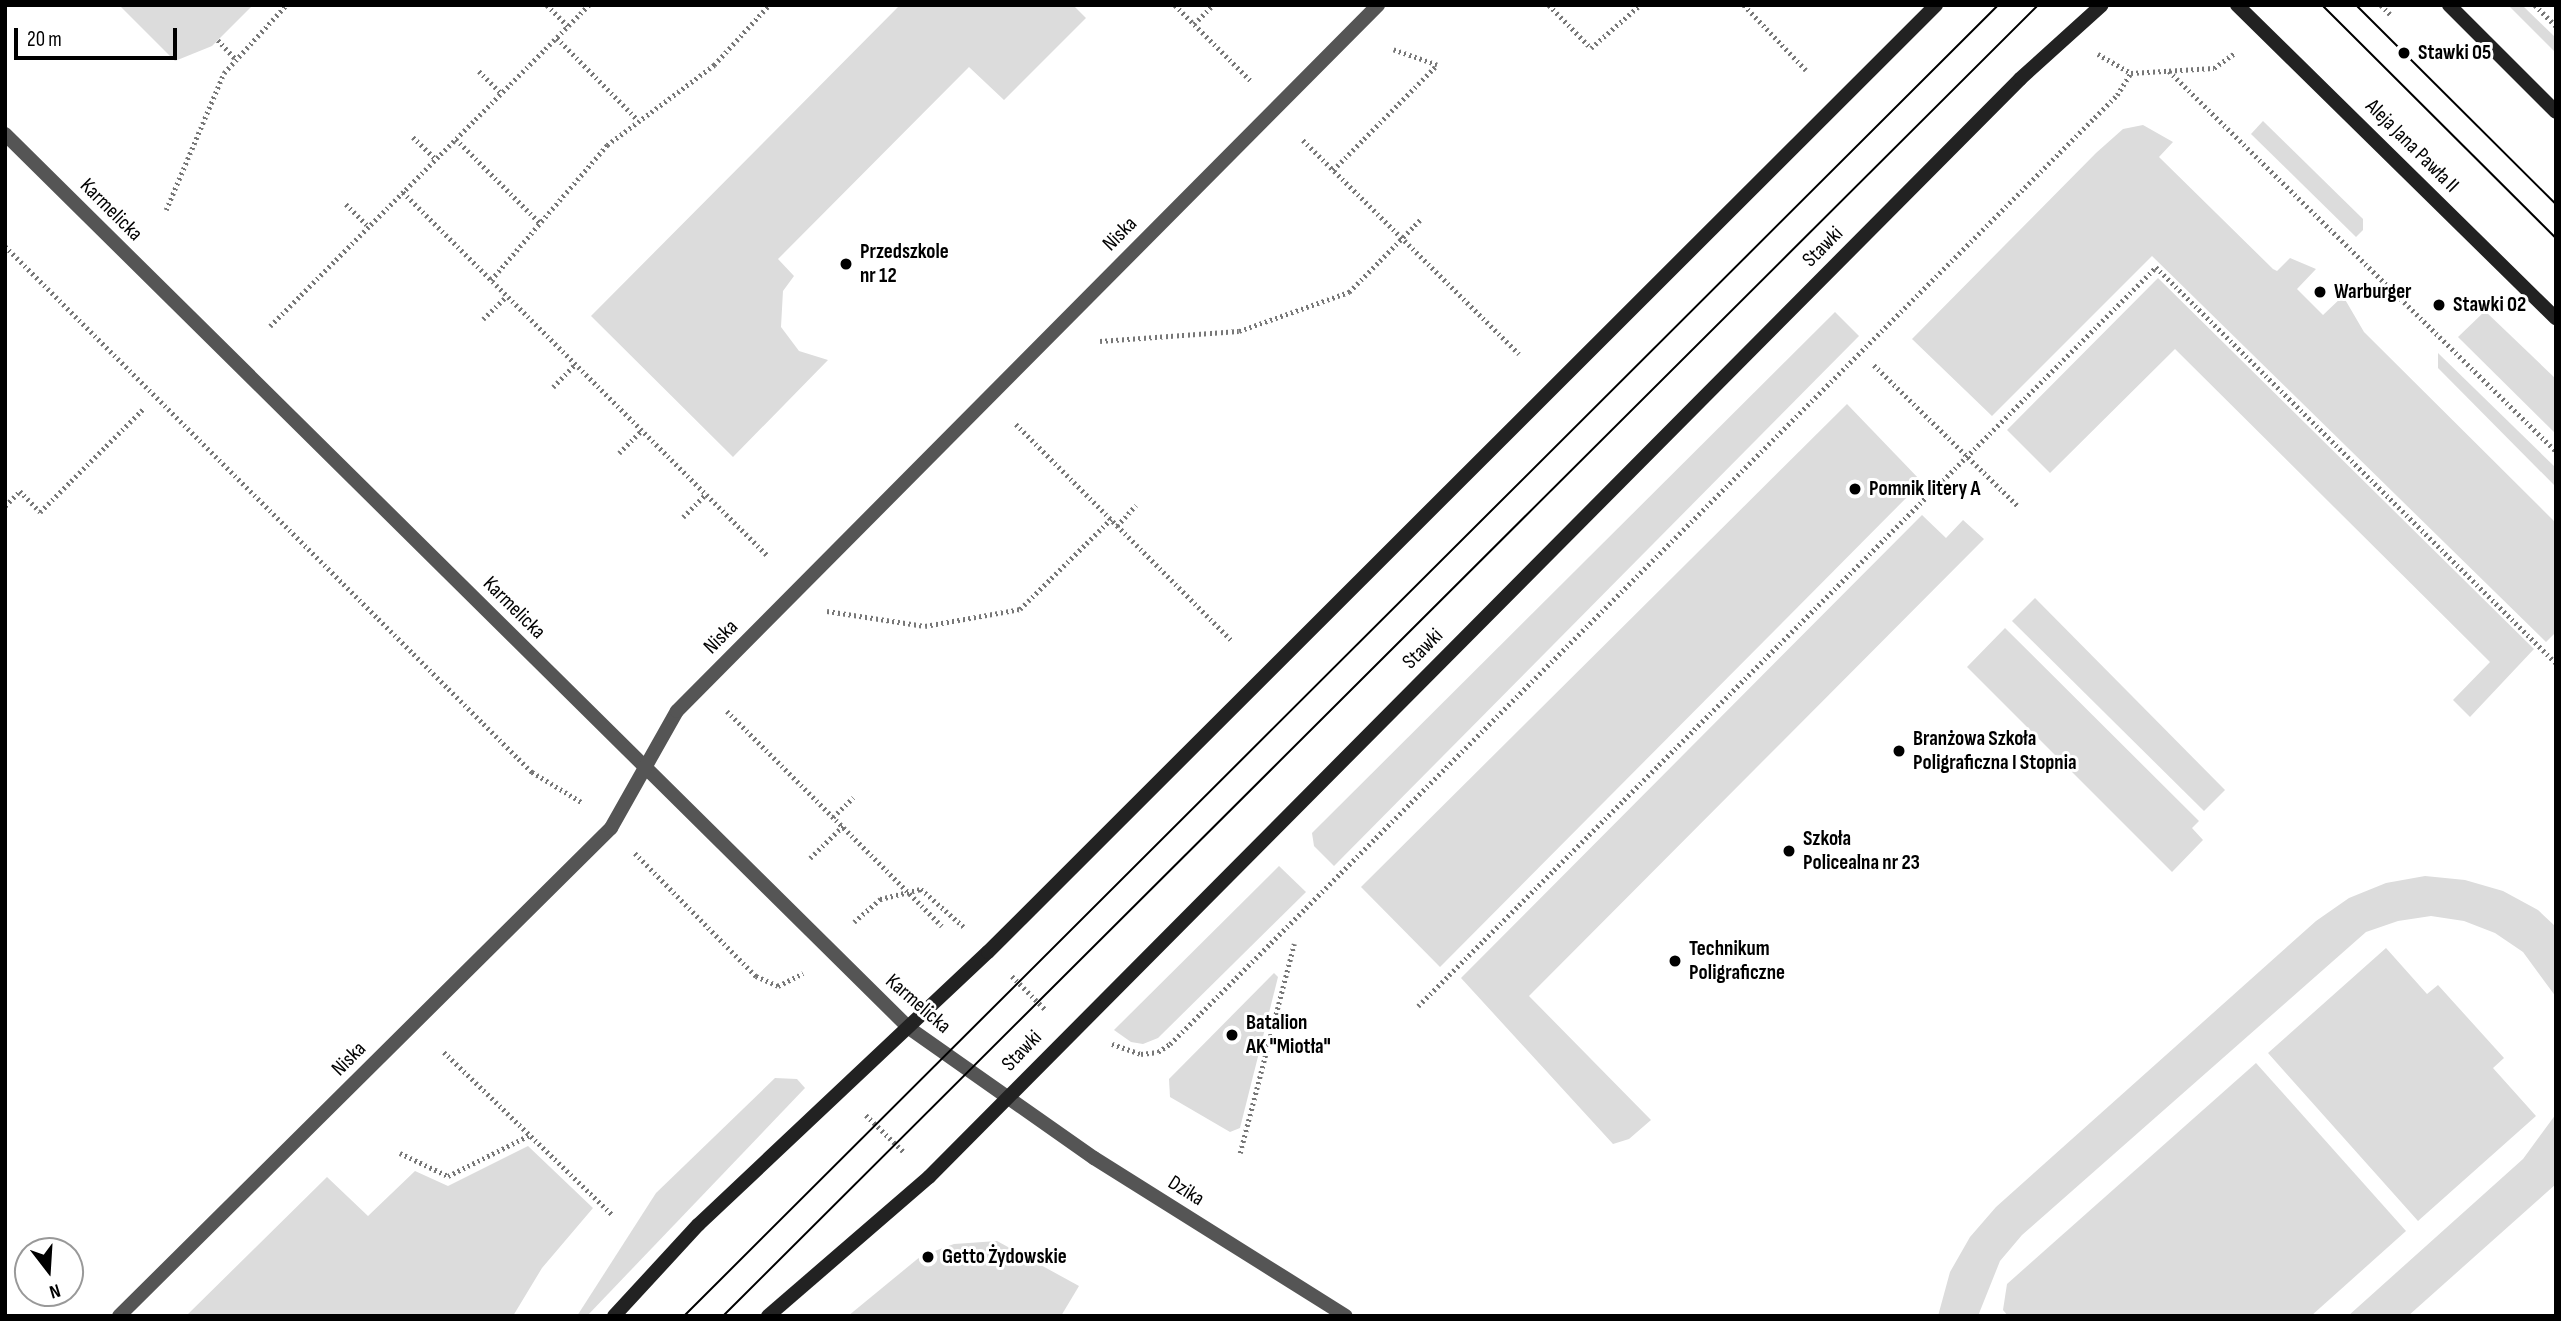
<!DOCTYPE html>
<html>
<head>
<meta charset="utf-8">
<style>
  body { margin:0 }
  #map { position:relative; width:2561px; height:1321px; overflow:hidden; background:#fff; font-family:"Sofia Sans Condensed",sans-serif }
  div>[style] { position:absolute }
  .green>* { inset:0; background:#dcdcdc }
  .path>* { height:4.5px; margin-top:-2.25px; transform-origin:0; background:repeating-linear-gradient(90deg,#777 0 2px,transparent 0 5.5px) }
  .street>* { height:14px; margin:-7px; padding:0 7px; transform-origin:7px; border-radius:7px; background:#555 }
  .secondary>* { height:14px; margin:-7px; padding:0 7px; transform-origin:7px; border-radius:7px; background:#222 }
  .tram>* { height:2px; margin:-1px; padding:0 1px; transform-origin:1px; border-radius:1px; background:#000 }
  .dots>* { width:19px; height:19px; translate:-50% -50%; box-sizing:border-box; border:4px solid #fff; border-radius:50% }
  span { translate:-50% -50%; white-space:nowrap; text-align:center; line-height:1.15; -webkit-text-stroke:6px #fff; paint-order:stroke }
  .poi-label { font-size:21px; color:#000; font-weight:700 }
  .left { translate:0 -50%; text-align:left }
  .street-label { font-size:21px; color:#000 }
  .frame { position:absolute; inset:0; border:7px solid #000; pointer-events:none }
  .north { position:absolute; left:14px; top:1237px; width:70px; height:70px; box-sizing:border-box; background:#fff; border:2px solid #999; border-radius:50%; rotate:163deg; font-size:19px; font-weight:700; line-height:28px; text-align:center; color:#000 }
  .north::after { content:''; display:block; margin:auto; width:24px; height:32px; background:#000; clip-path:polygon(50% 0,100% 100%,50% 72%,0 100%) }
  .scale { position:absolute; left:14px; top:28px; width:163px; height:32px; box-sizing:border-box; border:4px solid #000; border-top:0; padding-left:9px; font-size:21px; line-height:24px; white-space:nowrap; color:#000; -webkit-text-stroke:5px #fff; paint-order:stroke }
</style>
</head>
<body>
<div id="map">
  <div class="green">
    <i style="clip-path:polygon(119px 5px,253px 5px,212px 46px,175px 61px)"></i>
    <i style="clip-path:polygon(900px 5px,1073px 5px,1086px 18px,1004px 100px,969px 67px,778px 259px,794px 276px,783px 291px,781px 327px,799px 351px,828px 360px,733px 457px,591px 316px)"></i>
    <i style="clip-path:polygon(2508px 5px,2522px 5px,2556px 38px,2556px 53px)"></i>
    <i style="clip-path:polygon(2263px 121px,2363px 219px,2363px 230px,2356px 237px,2251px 134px)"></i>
    <i style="clip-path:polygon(2143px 125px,2173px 142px,2159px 157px,2273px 269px,2277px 271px,2290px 258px,2316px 269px,2297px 289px,2323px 315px,2343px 296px,2364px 332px,2556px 523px,2556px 632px,2546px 642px,2152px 256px,1992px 416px,1912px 339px,2096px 153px,2123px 129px)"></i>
    <i style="clip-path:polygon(2158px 278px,2534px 649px,2470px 717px,2453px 700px,2490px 662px,2175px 349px,2050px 473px,2007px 430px)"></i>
    <i style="clip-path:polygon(2485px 311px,2556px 379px,2556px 434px,2458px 337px)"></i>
    <i style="clip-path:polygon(1835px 312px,1859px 336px,1334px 866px,1314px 846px,1312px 833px)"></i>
    <i style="clip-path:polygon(2438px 353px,2556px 468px,2556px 487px,2438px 368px)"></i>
    <i style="clip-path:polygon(1847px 404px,1922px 482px,1440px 967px,1361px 887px)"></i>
    <i style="clip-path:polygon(1922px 515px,1946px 538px,1963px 520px,1984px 539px,1529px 996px,1651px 1120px,1629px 1139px,1613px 1144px,1461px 978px)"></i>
    <i style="clip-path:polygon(2035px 598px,2225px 790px,2204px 811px,2012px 621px)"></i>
    <i style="clip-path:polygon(2005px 628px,2199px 821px,2192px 828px,2203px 840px,2172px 872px,1967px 667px)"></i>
    <i style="clip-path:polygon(1279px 866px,1306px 892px,1158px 1038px,1143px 1044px,1131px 1042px,1114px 1030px)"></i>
    <i style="clip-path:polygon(2425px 876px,2465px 880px,2503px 891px,2538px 910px,2556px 927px,2556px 997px,2523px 952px,2495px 933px,2464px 921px,2431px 916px,2398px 921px,2366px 932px,2022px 1235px,2000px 1261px,1978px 1316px,1938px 1316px,1950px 1272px,1970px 1237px,1996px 1207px,2316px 921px,2349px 898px,2386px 883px)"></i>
    <i style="clip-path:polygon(2386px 948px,2427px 994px,2438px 985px,2504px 1058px,2493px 1068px,2536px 1116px,2418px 1221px,2268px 1053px)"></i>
    <i style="clip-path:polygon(1274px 973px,1278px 977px,1240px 1128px,1230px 1132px,1170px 1097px,1169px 1079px)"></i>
    <i style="clip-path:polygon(2256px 1063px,2406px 1231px,2311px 1316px,2008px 1316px,2003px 1310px,2007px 1284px)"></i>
    <i style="clip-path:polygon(775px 1078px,797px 1079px,805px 1088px,587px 1316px,577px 1316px,656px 1193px)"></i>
    <i style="clip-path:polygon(2556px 1114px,2556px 1184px,2408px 1316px,2348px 1316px,2523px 1159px)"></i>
    <i style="clip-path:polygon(528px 1146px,593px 1208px,542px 1268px,513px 1316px,186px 1316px,327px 1177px,368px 1216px,415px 1171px,448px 1186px)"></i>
    <i style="clip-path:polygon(997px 1241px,1079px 1286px,1061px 1316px,848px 1316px,921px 1256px,954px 1244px)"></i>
  </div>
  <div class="path">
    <i style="left:547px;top:5px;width:30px;rotate:45deg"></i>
    <i style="left:1175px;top:5px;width:107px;rotate:45deg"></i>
    <i style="left:1549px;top:5px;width:60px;rotate:45.7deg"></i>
    <i style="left:1591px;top:48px;width:65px;rotate:-41.3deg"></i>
    <i style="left:1744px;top:5px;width:90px;rotate:46.4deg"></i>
    <i style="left:2381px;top:5px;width:13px;rotate:45deg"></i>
    <i style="left:2535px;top:5px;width:30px;rotate:45deg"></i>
    <i style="left:1194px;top:24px;width:27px;rotate:-45deg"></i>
    <i style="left:557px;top:38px;width:114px;rotate:45.4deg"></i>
    <i style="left:218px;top:40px;width:26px;rotate:47deg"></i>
    <i style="left:2098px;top:54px;width:38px;rotate:30deg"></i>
    <i style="left:2131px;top:73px;width:83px;rotate:-3.4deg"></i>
    <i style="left:2214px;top:68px;width:26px;rotate:-36deg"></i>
    <i style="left:479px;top:71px;width:31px;rotate:45deg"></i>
    <i style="left:2169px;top:71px;width:542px;rotate:44.48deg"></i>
    <i style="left:413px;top:137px;width:32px;rotate:44deg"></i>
    <i style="left:456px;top:139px;width:119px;rotate:45deg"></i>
    <i style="left:1303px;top:140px;width:304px;rotate:44.7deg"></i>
    <i style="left:1333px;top:170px;width:148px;rotate:-45.3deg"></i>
    <i style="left:1437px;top:65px;width:46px;rotate:-160.8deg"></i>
    <i style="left:403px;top:192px;width:514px;rotate:44.92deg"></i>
    <i style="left:346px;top:204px;width:31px;rotate:45deg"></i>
    <i style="left:166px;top:210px;width:149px;rotate:-67.1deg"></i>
    <i style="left:224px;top:73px;width:92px;rotate:-47.6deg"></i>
    <i style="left:5px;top:246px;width:745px;rotate:44.95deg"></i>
    <i style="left:532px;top:772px;width:60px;rotate:31.3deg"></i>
    <i style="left:491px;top:280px;width:178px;rotate:-49.3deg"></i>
    <i style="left:607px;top:145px;width:134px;rotate:-36.8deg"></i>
    <i style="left:714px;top:65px;width:81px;rotate:-47.5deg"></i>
    <i style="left:483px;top:319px;width:33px;rotate:-44deg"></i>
    <i style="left:270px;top:326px;width:453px;rotate:-45.2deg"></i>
    <i style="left:1100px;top:341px;width:139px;rotate:-4.1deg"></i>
    <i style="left:1239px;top:331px;width:117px;rotate:-19.5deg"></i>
    <i style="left:1349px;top:292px;width:103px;rotate:-45.4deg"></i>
    <i style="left:1874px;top:365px;width:202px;rotate:44.4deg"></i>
    <i style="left:553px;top:387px;width:32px;rotate:-46deg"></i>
    <i style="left:1016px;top:424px;width:305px;rotate:45.1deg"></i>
    <i style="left:619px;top:453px;width:33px;rotate:-45deg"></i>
    <i style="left:5px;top:506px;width:21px;rotate:-45deg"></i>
    <i style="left:20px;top:491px;width:29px;rotate:46deg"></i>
    <i style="left:40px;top:512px;width:147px;rotate:-45deg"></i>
    <i style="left:683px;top:517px;width:33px;rotate:-45deg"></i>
    <i style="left:1117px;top:526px;width:28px;rotate:-48deg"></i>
    <i style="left:827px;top:611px;width:99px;rotate:8.7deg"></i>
    <i style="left:925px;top:626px;width:97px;rotate:-10.1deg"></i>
    <i style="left:1020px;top:609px;width:128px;rotate:-44.7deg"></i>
    <i style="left:727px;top:711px;width:304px;rotate:45deg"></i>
    <i style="left:833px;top:817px;width:28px;rotate:-44deg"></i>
    <i style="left:635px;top:853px;width:173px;rotate:45.5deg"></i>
    <i style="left:756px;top:976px;width:24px;rotate:24deg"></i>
    <i style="left:778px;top:986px;width:28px;rotate:-27deg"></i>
    <i style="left:810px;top:858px;width:46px;rotate:-44.1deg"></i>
    <i style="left:854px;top:922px;width:35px;rotate:-41deg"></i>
    <i style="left:880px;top:899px;width:42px;rotate:-13.7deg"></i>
    <i style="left:921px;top:889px;width:57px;rotate:41.5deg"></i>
    <i style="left:1012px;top:976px;width:47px;rotate:45deg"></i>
    <i style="left:1418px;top:1006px;width:1044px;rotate:-45.04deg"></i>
    <i style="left:2156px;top:267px;width:563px;rotate:44.71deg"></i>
    <i style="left:1112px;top:1044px;width:31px;rotate:19deg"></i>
    <i style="left:1141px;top:1054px;width:17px;rotate:-7deg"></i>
    <i style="left:1158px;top:1052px;width:14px;rotate:-34deg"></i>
    <i style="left:1170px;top:1044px;width:1341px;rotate:-45.06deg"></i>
    <i style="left:2117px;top:95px;width:26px;rotate:-58deg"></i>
    <i style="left:444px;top:1052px;width:235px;rotate:44deg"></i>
    <i style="left:866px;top:1115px;width:54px;rotate:44.3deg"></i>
    <i style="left:400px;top:1153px;width:53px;rotate:25.6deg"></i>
    <i style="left:448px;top:1176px;width:92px;rotate:-26.6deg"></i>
    <i style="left:1240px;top:1153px;width:216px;rotate:-75.5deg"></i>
  </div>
  <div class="street">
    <i style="left:5px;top:134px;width:1271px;rotate:44.68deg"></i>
    <i style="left:909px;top:1028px;width:226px;rotate:35.1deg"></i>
    <i style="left:1094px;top:1158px;width:297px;rotate:32.1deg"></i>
    <i style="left:119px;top:1316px;width:693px;rotate:-44.77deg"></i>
    <i style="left:611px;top:828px;width:134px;rotate:-60.6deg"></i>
    <i style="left:677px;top:711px;width:995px;rotate:-45.2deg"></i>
  </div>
  <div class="secondary">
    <i style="left:2237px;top:5px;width:447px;rotate:44.5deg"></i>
    <i style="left:2449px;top:5px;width:151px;rotate:45deg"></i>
    <i style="left:614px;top:1316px;width:124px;rotate:-47.3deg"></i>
    <i style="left:698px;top:1225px;width:398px;rotate:-43.3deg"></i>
    <i style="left:988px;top:952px;width:1340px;rotate:-44.97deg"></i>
    <i style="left:768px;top:1316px;width:213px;rotate:-40.8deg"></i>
    <i style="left:929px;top:1177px;width:1548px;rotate:-45.18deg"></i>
    <i style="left:2020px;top:79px;width:110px;rotate:-42.1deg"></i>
  </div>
  <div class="tram">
    <i style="left:2322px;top:5px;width:330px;rotate:44.9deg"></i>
    <i style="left:2356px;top:5px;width:282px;rotate:44.9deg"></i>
    <i style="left:684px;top:1316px;width:1856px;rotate:-44.93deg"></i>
    <i style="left:723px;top:1316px;width:1857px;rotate:-44.91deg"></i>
  </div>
  <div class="dots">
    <i style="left:2404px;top:53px;background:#000"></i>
    <i style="left:846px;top:264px;background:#000"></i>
    <i style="left:2320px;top:292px;background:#000"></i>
    <i style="left:2439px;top:305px;background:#000"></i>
    <i style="left:1855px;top:489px;background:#000"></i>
    <i style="left:1899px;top:751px;background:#000"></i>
    <i style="left:1789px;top:851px;background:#000"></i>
    <i style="left:1675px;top:961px;background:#000"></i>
    <i style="left:1232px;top:1035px;background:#000"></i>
    <i style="left:928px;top:1257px;background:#000"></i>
  </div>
  <div class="poi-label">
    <span class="left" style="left:2418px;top:53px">Stawki 05</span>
    <span class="left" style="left:860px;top:264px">Przedszkole<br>nr 12</span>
    <span class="left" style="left:2334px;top:292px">Warburger</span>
    <span class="left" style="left:2453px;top:305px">Stawki 02</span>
    <span class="left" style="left:1869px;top:489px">Pomnik litery A</span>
    <span class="left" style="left:1913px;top:751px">Branżowa Szkoła<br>Poligraficzna I Stopnia</span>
    <span class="left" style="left:1803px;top:851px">Szkoła<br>Policealna nr 23</span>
    <span class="left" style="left:1689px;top:961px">Technikum<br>Poligraficzne</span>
    <span class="left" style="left:1246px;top:1035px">Batalion<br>AK "Miotła"</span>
    <span class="left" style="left:942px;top:1257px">Getto Żydowskie</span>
  </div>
  <div class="street-label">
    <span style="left:2412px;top:146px;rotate:45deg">Aleja Jana Pawła II</span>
    <span style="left:111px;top:210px;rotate:45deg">Karmelicka</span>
    <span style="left:1120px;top:234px;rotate:-45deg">Niska</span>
    <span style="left:1823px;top:247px;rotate:-45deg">Stawki</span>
    <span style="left:514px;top:608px;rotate:45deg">Karmelicka</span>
    <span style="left:721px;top:637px;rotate:-45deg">Niska</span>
    <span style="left:1423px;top:649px;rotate:-45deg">Stawki</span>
    <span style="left:918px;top:1004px;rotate:41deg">Karmelicka</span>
    <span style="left:1022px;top:1051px;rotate:-46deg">Stawki</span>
    <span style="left:349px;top:1059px;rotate:-45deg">Niska</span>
    <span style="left:1186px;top:1191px;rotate:32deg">Dzika</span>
  </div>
  <div class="frame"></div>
  <div class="north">N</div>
  <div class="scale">20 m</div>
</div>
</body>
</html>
